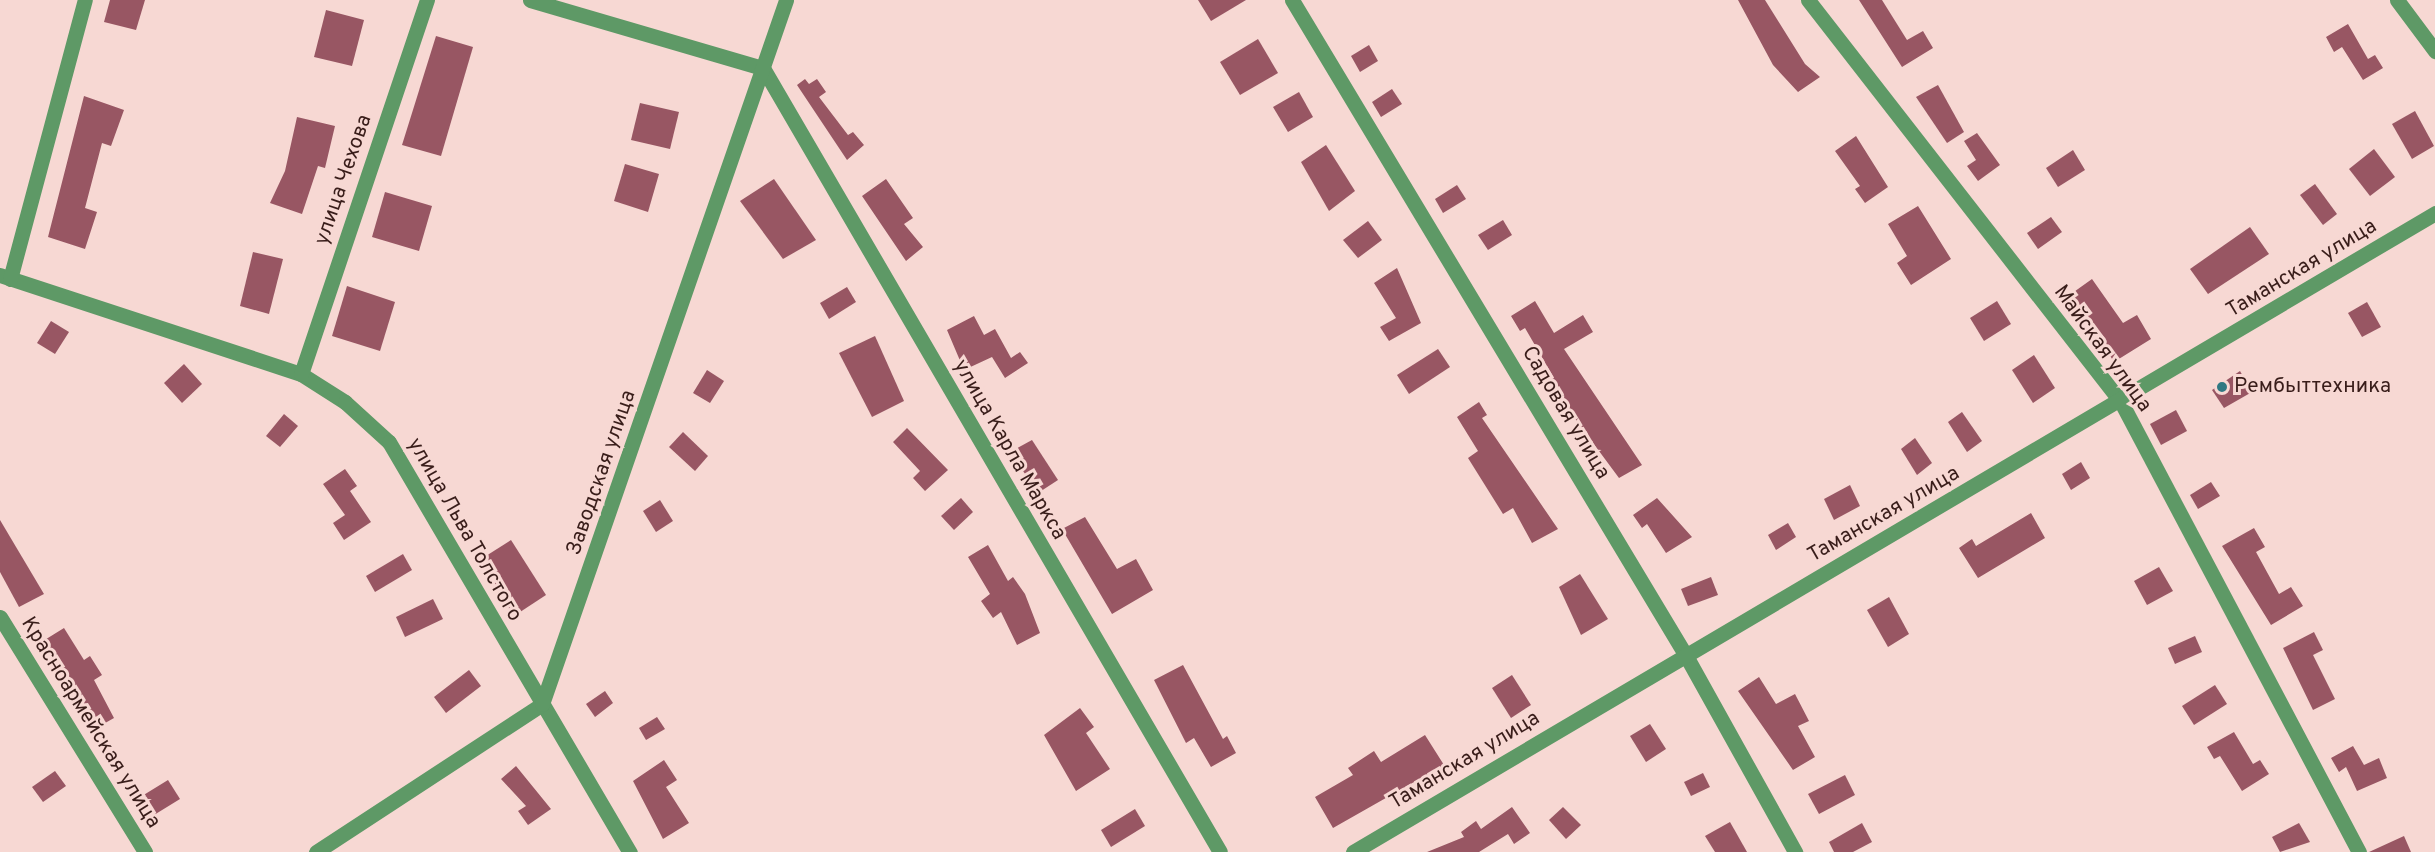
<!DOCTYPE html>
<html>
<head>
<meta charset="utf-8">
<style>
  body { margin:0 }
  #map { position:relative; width:2435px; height:852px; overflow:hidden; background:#f7d8d3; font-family:Overpass,sans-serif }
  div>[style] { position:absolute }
  .building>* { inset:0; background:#985663 }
  .street>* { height:15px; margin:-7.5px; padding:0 7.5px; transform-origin:7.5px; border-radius:7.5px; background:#5e9966 }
  .dots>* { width:16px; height:16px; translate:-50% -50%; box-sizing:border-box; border:3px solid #f7d8d3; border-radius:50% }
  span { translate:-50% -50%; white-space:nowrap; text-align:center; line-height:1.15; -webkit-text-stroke:6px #f7d8d3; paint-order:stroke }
  .street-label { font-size:21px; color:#391d1a }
  .poi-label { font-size:21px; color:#391d1a }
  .left { translate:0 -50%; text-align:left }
</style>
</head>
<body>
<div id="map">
  <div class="building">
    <i style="clip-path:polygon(110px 0,145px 0,136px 30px,104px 22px)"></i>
    <i style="clip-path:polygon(1198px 0,1246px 0,1211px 21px)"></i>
    <i style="clip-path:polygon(1738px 0,1765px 0,1805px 64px,1820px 77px,1798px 92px,1773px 65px)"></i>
    <i style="clip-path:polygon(1859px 0,1882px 0,1907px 40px,1923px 31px,1933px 48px,1902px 67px)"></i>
    <i style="clip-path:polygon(326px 10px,364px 20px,352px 66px,314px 57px)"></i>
    <i style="clip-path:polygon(2348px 24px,2368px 59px,2375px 55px,2383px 68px,2363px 80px,2342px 47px,2334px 52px,2326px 37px)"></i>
    <i style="clip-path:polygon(436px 36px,473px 47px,441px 156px,402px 145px)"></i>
    <i style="clip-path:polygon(1258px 39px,1278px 73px,1240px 95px,1220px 62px)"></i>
    <i style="clip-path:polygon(1369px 45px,1378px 61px,1360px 72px,1351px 56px)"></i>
    <i style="clip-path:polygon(805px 79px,809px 84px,817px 79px,826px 92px,819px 97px,848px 135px,853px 132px,864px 145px,847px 160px,797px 85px)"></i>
    <i style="clip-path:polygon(1938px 85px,1964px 132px,1947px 143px,1916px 97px)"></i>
    <i style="clip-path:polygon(1392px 89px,1402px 104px,1381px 117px,1372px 102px)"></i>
    <i style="clip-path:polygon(1299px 92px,1313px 117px,1288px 132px,1273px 107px)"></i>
    <i style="clip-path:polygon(84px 96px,124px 110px,111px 146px,102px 143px,85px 208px,97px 212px,85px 249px,48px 237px)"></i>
    <i style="clip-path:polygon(640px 103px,679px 112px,670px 149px,631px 140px)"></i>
    <i style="clip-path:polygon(2415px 111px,2434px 146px,2412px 159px,2392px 124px)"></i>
    <i style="clip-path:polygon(297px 117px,335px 126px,325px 168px,318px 166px,302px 214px,270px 203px,285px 171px)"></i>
    <i style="clip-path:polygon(1977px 133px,2000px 165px,1978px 181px,1967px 166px,1976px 160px,1964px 141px)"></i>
    <i style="clip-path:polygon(1856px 136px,1888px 187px,1865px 203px,1855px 189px,1860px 186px,1835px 151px)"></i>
    <i style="clip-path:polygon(1326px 145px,1355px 191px,1329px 211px,1301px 162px)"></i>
    <i style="clip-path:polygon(2374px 149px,2395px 177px,2370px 196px,2349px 169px)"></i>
    <i style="clip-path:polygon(2073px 150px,2085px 170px,2058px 187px,2046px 168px)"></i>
    <i style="clip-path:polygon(625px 164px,659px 174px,648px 212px,614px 201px)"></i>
    <i style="clip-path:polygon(774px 179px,816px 240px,783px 259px,740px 201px)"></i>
    <i style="clip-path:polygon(886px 179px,913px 218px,904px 224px,923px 247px,906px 261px,862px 196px)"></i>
    <i style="clip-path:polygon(2315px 184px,2337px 214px,2323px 225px,2300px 195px)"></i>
    <i style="clip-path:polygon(1457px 185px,1466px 199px,1443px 213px,1435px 199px)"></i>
    <i style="clip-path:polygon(385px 192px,432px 206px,419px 251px,372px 237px)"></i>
    <i style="clip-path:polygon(1918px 206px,1951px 259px,1911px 285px,1897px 263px,1907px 256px,1888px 224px)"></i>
    <i style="clip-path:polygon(2051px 217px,2062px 232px,2038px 249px,2027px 233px)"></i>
    <i style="clip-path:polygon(1503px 220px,1512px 235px,1488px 250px,1478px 235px)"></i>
    <i style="clip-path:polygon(1368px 221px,1382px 240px,1358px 258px,1343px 240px)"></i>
    <i style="clip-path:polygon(2250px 227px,2269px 254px,2208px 294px,2190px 269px)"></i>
    <i style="clip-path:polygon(253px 252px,283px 259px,269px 314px,240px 306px)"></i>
    <i style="clip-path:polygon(1397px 268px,1421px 323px,1389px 341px,1380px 327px,1396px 318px,1374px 283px)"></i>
    <i style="clip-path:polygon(2092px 279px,2123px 323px,2137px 315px,2151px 339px,2114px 362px,2071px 294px)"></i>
    <i style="clip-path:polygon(347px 286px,395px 302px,380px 351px,332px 336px)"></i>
    <i style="clip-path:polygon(847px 287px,856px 302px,829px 319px,820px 303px)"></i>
    <i style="clip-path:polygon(1535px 301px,1554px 333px,1583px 315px,1593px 332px,1564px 349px,1642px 465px,1619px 478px,1559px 397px,1550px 380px,1554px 378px,1525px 328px,1520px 331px,1511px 316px)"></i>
    <i style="clip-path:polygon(1997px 301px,2011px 324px,1984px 341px,1970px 318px)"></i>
    <i style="clip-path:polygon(2367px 302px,2381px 327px,2362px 337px,2348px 313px)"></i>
    <i style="clip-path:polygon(974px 316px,984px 335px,995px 329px,1011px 358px,1020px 352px,1028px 363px,1005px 378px,992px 357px,964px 370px,947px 330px)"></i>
    <i style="clip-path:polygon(51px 321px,69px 332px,55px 354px,37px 343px)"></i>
    <i style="clip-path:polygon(875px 336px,904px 401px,872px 417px,839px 353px)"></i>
    <i style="clip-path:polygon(1438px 349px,1450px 367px,1409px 394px,1397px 375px)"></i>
    <i style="clip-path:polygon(2034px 355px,2055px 388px,2033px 403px,2012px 370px)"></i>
    <i style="clip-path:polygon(184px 364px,202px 384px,182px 403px,164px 383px)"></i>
    <i style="clip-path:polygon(707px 370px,724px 381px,710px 403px,693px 393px)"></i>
    <i style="clip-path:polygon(2240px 371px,2252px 392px,2224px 408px,2212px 390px)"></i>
    <i style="clip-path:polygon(1479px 402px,1487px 415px,1482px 418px,1558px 529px,1532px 543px,1513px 508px,1503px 514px,1468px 458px,1478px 451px,1457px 417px)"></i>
    <i style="clip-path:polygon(2176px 410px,2187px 431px,2161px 445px,2150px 424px)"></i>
    <i style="clip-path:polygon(1962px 412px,1982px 441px,1967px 452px,1948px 422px)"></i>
    <i style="clip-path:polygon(284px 414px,298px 426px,280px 447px,266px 436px)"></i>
    <i style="clip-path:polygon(907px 428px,948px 470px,925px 491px,913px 478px,920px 471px,893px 442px)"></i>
    <i style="clip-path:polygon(683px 432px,708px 456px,695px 471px,669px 447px)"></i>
    <i style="clip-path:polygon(1915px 438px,1932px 463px,1917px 475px,1901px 449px)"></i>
    <i style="clip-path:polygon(1032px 440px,1058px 480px,1038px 493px,1010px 452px)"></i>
    <i style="clip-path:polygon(2081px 462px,2090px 478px,2071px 490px,2062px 474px)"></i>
    <i style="clip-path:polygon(345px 469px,357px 486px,350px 491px,371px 522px,344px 540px,333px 523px,345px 515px,323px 484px)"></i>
    <i style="clip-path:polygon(2211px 482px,2220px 496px,2198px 509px,2190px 495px)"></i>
    <i style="clip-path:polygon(1850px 485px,1860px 506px,1834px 520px,1824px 499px)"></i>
    <i style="clip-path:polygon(961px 498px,973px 512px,954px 530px,941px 516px)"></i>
    <i style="clip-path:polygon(1657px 498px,1692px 537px,1666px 553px,1647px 524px,1642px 528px,1633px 515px)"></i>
    <i style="clip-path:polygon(660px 500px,673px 521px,656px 532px,643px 511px)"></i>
    <i style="clip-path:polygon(2031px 513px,2045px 538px,1978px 578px,1959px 548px,1972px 539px,1976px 546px)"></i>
    <i style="clip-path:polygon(1085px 517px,1117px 569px,1136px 559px,1153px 590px,1112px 614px,1062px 529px)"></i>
    <i style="clip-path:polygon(0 520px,44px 594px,19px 607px,0 572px)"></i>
    <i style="clip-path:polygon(1788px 523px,1796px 537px,1776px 550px,1768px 535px)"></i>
    <i style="clip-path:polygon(2254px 528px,2265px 547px,2256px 552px,2279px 594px,2291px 587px,2303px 606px,2271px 625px,2222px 546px)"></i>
    <i style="clip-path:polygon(511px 540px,546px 595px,514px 616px,478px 561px)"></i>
    <i style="clip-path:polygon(988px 545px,1008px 581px,1013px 577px,1025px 594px,1040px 633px,1017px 645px,1001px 612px,993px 618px,981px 601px,990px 594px,968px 557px)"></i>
    <i style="clip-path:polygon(403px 554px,412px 570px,375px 592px,366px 576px)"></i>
    <i style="clip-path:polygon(2159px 567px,2173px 591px,2147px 605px,2134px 581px)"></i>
    <i style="clip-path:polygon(1580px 574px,1608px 619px,1581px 635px,1559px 587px)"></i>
    <i style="clip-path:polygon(1711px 577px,1718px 595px,1688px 606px,1681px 589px)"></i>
    <i style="clip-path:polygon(1889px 597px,1909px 634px,1888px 647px,1867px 610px)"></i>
    <i style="clip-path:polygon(433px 599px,443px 619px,405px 637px,396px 617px)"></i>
    <i style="clip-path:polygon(64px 628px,84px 660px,90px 656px,102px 675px,94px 680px,114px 718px,91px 731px,81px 715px,87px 712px,43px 641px)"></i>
    <i style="clip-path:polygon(2314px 632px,2323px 650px,2313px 655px,2335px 699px,2313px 710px,2283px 648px)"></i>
    <i style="clip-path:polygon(2195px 636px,2202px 652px,2175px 664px,2168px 648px)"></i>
    <i style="clip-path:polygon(1183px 665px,1223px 739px,1227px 736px,1236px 753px,1211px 767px,1194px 738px,1186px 743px,1154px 680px)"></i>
    <i style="clip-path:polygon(469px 670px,481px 686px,446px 713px,434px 697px)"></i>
    <i style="clip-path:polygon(1512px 675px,1531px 705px,1511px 718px,1492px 688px)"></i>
    <i style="clip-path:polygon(1759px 677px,1776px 704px,1795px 694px,1809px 721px,1798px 726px,1815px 757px,1793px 770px,1738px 691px)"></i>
    <i style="clip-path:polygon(2215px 685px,2227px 704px,2194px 725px,2182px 706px)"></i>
    <i style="clip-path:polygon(605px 691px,613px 703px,595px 717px,586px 704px)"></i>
    <i style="clip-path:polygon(1080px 708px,1094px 727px,1086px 733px,1110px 769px,1076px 791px,1044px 735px)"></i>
    <i style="clip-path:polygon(657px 717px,665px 729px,646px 740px,639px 728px)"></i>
    <i style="clip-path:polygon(1650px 724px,1666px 749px,1646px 762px,1630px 736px)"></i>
    <i style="clip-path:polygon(2234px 732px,2253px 764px,2260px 760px,2269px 774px,2242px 791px,2220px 756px,2214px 759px,2207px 747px)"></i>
    <i style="clip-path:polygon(1425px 735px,1444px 765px,1333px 828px,1315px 797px,1353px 775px,1348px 768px,1374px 751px,1381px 762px)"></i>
    <i style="clip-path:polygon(2353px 746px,2364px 765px,2379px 758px,2387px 778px,2357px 791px,2346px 767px,2339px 772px,2331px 758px)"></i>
    <i style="clip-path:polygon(664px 760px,677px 780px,666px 787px,689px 823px,663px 839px,633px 781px)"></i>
    <i style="clip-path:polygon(516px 766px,551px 809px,528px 825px,518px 811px,526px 806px,501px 779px)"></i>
    <i style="clip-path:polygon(55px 771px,66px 786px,43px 802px,32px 787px)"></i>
    <i style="clip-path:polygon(1703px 773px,1710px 787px,1691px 796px,1684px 782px)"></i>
    <i style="clip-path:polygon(1845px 775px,1855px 795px,1819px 814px,1808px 794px)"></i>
    <i style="clip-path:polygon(168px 780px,180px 799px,154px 815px,142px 796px)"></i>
    <i style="clip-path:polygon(1512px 807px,1530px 833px,1514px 844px,1508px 834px,1479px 852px,1427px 852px,1464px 837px,1461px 832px,1476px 821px,1481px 829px)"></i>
    <i style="clip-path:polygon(1563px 807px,1581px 825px,1566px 839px,1549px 820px)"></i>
    <i style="clip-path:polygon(1135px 809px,1145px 826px,1111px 847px,1101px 830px)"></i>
    <i style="clip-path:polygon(1730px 822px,1747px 852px,1715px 852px,1705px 836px)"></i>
    <i style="clip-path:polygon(1862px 823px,1872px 842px,1853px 852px,1834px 852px,1829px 842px)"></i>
    <i style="clip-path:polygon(2299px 823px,2310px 842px,2280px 852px,2272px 837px)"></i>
    <i style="clip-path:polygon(2404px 836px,2411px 852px,2369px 852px)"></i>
  </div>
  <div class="street">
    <i style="left:530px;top:0;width:243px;rotate:16.3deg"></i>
    <i style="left:763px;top:68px;width:907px;rotate:59.76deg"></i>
    <i style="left:1292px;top:0;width:763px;rotate:59deg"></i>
    <i style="left:1685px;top:654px;width:227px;rotate:60.9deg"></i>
    <i style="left:1808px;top:0;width:509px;rotate:52.1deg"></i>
    <i style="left:2121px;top:402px;width:509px;rotate:62.13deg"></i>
    <i style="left:2397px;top:0;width:64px;rotate:53.3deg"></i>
    <i style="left:0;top:275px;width:317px;rotate:18.2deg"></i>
    <i style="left:301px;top:374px;width:52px;rotate:32.5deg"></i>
    <i style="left:345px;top:402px;width:59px;rotate:42.3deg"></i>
    <i style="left:389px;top:442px;width:476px;rotate:59.6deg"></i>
    <i style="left:10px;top:279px;width:289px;rotate:-75deg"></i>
    <i style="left:301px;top:374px;width:395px;rotate:-71.4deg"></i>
    <i style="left:0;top:617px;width:276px;rotate:58.3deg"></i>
    <i style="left:316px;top:852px;width:270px;rotate:-33.2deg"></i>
    <i style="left:542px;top:704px;width:745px;rotate:-70.88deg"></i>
    <i style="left:1353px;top:852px;width:1257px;rotate:-30.56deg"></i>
  </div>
  <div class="dots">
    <i style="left:2222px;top:387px;background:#307882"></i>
  </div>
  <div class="street-label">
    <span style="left:344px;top:180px;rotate:-71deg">улица Чехова</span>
    <span style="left:2302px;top:269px;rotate:-31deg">Таманская улица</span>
    <span style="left:2102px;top:349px;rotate:54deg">Майская улица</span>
    <span style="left:1565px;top:413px;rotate:59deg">Садовая улица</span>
    <span style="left:1009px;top:450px;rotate:60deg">улица Карла Маркса</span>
    <span style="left:602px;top:473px;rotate:-71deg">Заводская улица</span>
    <span style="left:1884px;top:515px;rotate:-30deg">Таманская улица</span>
    <span style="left:464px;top:530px;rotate:60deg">улица Льва Толстого</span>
    <span style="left:90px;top:723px;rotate:58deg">Красноармейская улица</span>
    <span style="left:1465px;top:761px;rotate:-31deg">Таманская улица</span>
  </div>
  <div class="poi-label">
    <span class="left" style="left:2234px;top:387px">Рембыттехника</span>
  </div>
</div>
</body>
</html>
